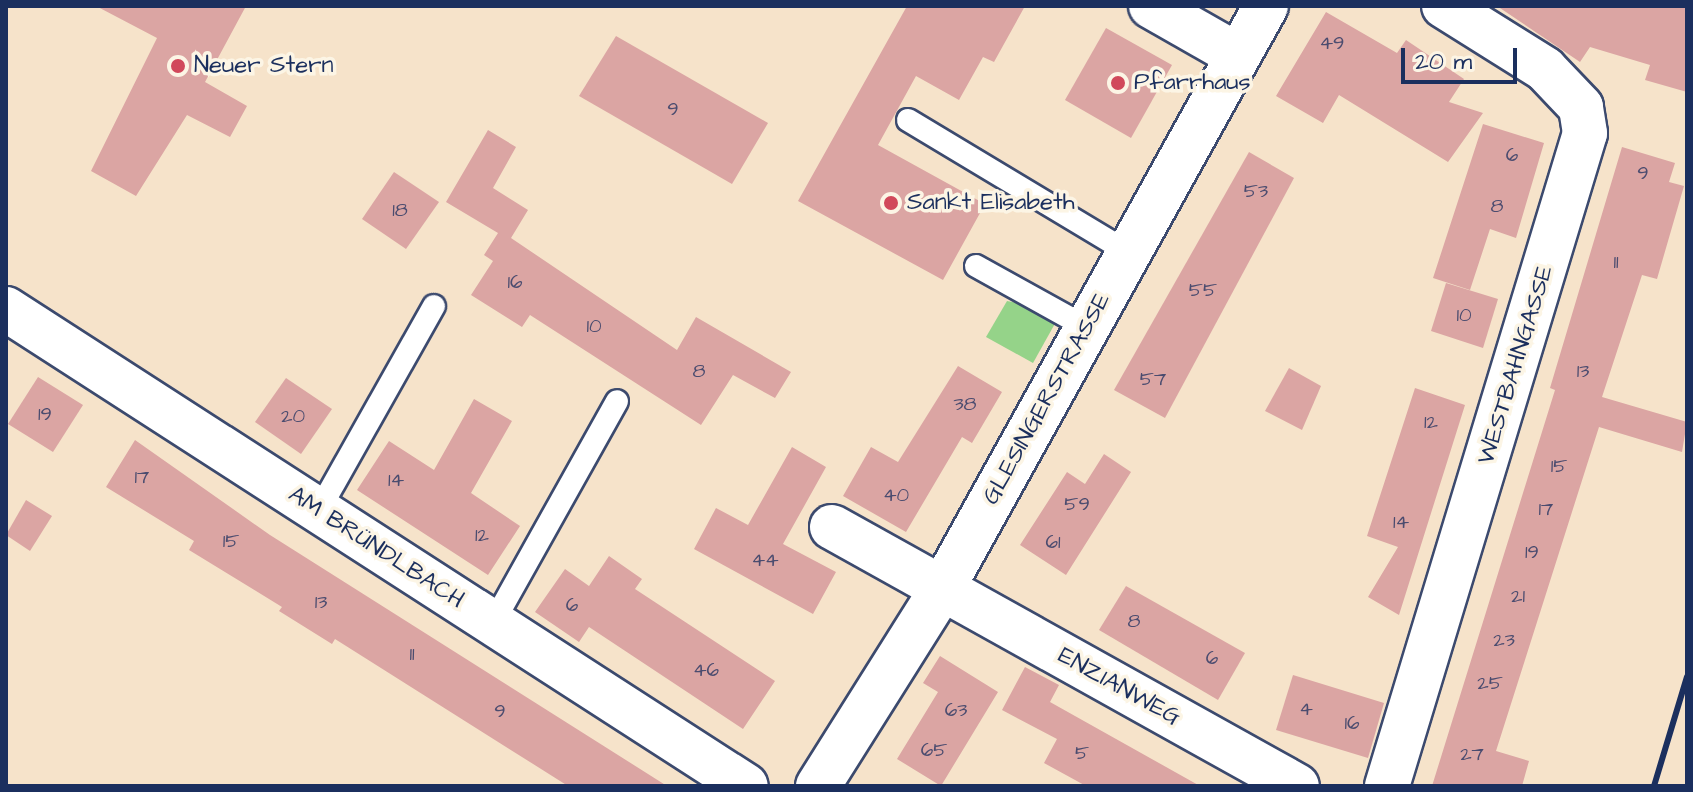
<!DOCTYPE html>
<html>
<head>
<meta charset="utf-8">
<style>
  body { margin:0 }
  #map { position:relative; width:1693px; height:792px; overflow:hidden; background:#f6e3ca; font-family:"Architects Daughter",sans-serif }
  div>[style] { position:absolute }
  .green>* { inset:0; background:#95d389 }
  .building>* { inset:0; background:#dba5a3 }
  .roads { filter:drop-shadow(2px 0 #3c4a6e) drop-shadow(-2px 0 #3c4a6e) drop-shadow(0 2px #3c4a6e) drop-shadow(0 -2px #3c4a6e) }
  .lane>* { height:22px; margin:-11px; padding:0 11px; transform-origin:11px; border-radius:11px; background:#fff }
  .street>* { height:44px; margin:-22px; padding:0 22px; transform-origin:22px; border-radius:22px; background:#fff }
  .rail>* { height:6px; margin:-3px; padding:0 3px; transform-origin:3px; border-radius:3px; background:#1b2f5e }
  .dots>* { width:22px; height:22px; translate:-50% -50%; box-sizing:border-box; border:4px solid #fcf5e5; border-radius:50% }
  span { translate:-50% -50%; white-space:nowrap; text-align:center; line-height:1.15; -webkit-text-stroke:7px #fcf5e5; paint-order:stroke }
  .number-label { font-size:20px; color:#4b4c6f }
  .number-label span { -webkit-text-stroke-width:0 }
  .poi-label { font-size:24px; color:#1b2f5e }
  .left { translate:0 -50%; text-align:left }
  .street-label { font-size:24px; color:#1b2f5e }
  .frame { position:absolute; inset:0; border:8px solid #1b2f5e; pointer-events:none }
  .scale { position:absolute; left:1401px; top:48px; width:116px; height:36px; box-sizing:border-box; border:4px solid #1b2f5e; border-top:0; padding-left:10px; font-size:24px; line-height:28px; white-space:nowrap; color:#1b2f5e; -webkit-text-stroke:6px #fcf5e5; paint-order:stroke }
</style>
</head>
<body>
<div id="map">
  <div class="green">
    <i style="clip-path:polygon(1007px 301px,1062px 311px,1033px 363px,986px 337px)"></i>
  </div>
  <div class="building">
    <i style="clip-path:polygon(96px 6px,246px 6px,205px 82px,247px 106px,230px 137px,187px 115px,136px 196px,91px 171px,157px 38px)"></i>
    <i style="clip-path:polygon(907px 6px,1025px 6px,994px 62px,983px 57px,959px 100px,916px 76px,878px 145px,985px 204px,943px 280px,798px 201px)"></i>
    <i style="clip-path:polygon(1497px 6px,1687px 6px,1687px 92px,1645px 80px,1650px 65px,1590px 47px,1580px 62px)"></i>
    <i style="clip-path:polygon(1326px 12px,1397px 53px,1406px 40px,1464px 79px,1449px 102px,1483px 113px,1448px 162px,1339px 95px,1323px 123px,1276px 96px)"></i>
    <i style="clip-path:polygon(1106px 28px,1172px 65px,1131px 138px,1065px 100px)"></i>
    <i style="clip-path:polygon(616px 36px,768px 123px,732px 184px,579px 96px)"></i>
    <i style="clip-path:polygon(1483px 124px,1544px 143px,1516px 238px,1490px 229px,1470px 290px,1433px 278px)"></i>
    <i style="clip-path:polygon(488px 130px,516px 147px,493px 188px,528px 210px,511px 238px,677px 350px,696px 317px,791px 372px,775px 398px,733px 375px,701px 425px,530px 315px,522px 327px,471px 295px,493px 261px,484px 255px,498px 233px,446px 202px)"></i>
    <i style="clip-path:polygon(1622px 147px,1675px 163px,1669px 182px,1684px 186px,1657px 279px,1642px 275px,1602px 397px,1687px 422px,1682px 452px,1599px 427px,1496px 751px,1529px 761px,1522px 786px,1432px 786px,1555px 390px,1550px 388px)"></i>
    <i style="clip-path:polygon(1249px 152px,1294px 178px,1165px 418px,1114px 390px)"></i>
    <i style="clip-path:polygon(394px 172px,439px 202px,406px 249px,362px 219px)"></i>
    <i style="clip-path:polygon(1446px 283px,1498px 299px,1483px 348px,1431px 331px)"></i>
    <i style="clip-path:polygon(958px 366px,1002px 392px,972px 443px,962px 437px,906px 532px,843px 496px,871px 447px,898px 462px)"></i>
    <i style="clip-path:polygon(1289px 368px,1321px 386px,1302px 430px,1265px 411px)"></i>
    <i style="clip-path:polygon(38px 377px,83px 405px,53px 452px,8px 424px)"></i>
    <i style="clip-path:polygon(286px 378px,332px 409px,301px 454px,255px 422px)"></i>
    <i style="clip-path:polygon(1415px 388px,1465px 405px,1399px 615px,1368px 597px,1398px 547px,1367px 536px)"></i>
    <i style="clip-path:polygon(474px 399px,512px 421px,471px 493px,520px 526px,488px 575px,357px 490px,389px 441px,434px 470px)"></i>
    <i style="clip-path:polygon(135px 440px,270px 535px,667px 786px,568px 786px,335px 639px,332px 644px,279px 611px,282px 607px,189px 550px,194px 541px,106px 487px)"></i>
    <i style="clip-path:polygon(792px 447px,826px 467px,783px 544px,836px 572px,813px 614px,694px 549px,716px 508px,748px 525px)"></i>
    <i style="clip-path:polygon(1104px 454px,1131px 472px,1066px 575px,1020px 545px,1067px 472px,1085px 484px)"></i>
    <i style="clip-path:polygon(26px 500px,52px 516px,30px 551px,6px 535px)"></i>
    <i style="clip-path:polygon(609px 556px,642px 579px,635px 589px,775px 681px,743px 729px,589px 627px,579px 642px,535px 612px,565px 569px,589px 586px)"></i>
    <i style="clip-path:polygon(1126px 586px,1245px 653px,1218px 700px,1099px 630px)"></i>
    <i style="clip-path:polygon(940px 656px,998px 692px,941px 786px,897px 759px,938px 692px,923px 683px)"></i>
    <i style="clip-path:polygon(1025px 667px,1059px 685px,1050px 702px,1200px 786px,1086px 786px,1044px 763px,1057px 739px,1002px 710px)"></i>
    <i style="clip-path:polygon(1293px 675px,1384px 703px,1368px 758px,1276px 730px)"></i>
  </div>
  <div class="roads">
    <div class="lane">
      <i style="left:908px;top:120px;width:257px;rotate:31deg"></i>
      <i style="left:976px;top:266px;width:126px;rotate:29deg"></i>
      <i style="left:319px;top:510px;width:234px;rotate:-60.6deg"></i>
      <i style="left:493px;top:623px;width:254px;rotate:-60.8deg"></i>
    </div>
    <div class="street">
      <i style="left:1151px;top:6px;width:99px;rotate:29.7deg"></i>
      <i style="left:6px;top:309px;width:880px;rotate:32.81deg"></i>
      <i style="left:832px;top:527px;width:532px;rotate:29.12deg"></i>
      <i style="left:818px;top:786px;width:233px;rotate:-57.8deg"></i>
      <i style="left:942px;top:589px;width:667px;rotate:-60.94deg"></i>
      <i style="left:1387px;top:786px;width:682px;rotate:-73.13deg"></i>
      <i style="left:1585px;top:133px;width:26px;rotate:-99deg"></i>
      <i style="left:1581px;top:107px;width:52px;rotate:-133.5deg"></i>
      <i style="left:1545px;top:69px;width:119px;rotate:-148deg"></i>
    </div>
  </div>
  <div class="rail">
    <i style="left:1654px;top:786px;width:114px;rotate:-73.2deg"></i>
  </div>
  <div class="dots">
    <i style="left:178px;top:66px;background:#d1495b"></i>
    <i style="left:1118px;top:83px;background:#d1495b"></i>
    <i style="left:891px;top:203px;background:#d1495b"></i>
  </div>
  <div class="number-label">
    <span style="left:1332px;top:43px">49</span>
    <span style="left:673px;top:109px">9</span>
    <span style="left:1512px;top:155px">6</span>
    <span style="left:1643px;top:173px">9</span>
    <span style="left:1256px;top:191px">53</span>
    <span style="left:1497px;top:206px">8</span>
    <span style="left:400px;top:210px">18</span>
    <span style="left:1616px;top:262px">11</span>
    <span style="left:515px;top:282px">16</span>
    <span style="left:1203px;top:290px">55</span>
    <span style="left:1464px;top:315px">10</span>
    <span style="left:594px;top:326px">10</span>
    <span style="left:699px;top:371px">8</span>
    <span style="left:1583px;top:371px">13</span>
    <span style="left:1153px;top:379px">57</span>
    <span style="left:965px;top:404px">38</span>
    <span style="left:45px;top:414px">19</span>
    <span style="left:293px;top:416px">20</span>
    <span style="left:1431px;top:422px">12</span>
    <span style="left:1559px;top:466px">15</span>
    <span style="left:142px;top:477px">17</span>
    <span style="left:396px;top:480px">14</span>
    <span style="left:896px;top:495px">40</span>
    <span style="left:1077px;top:504px">59</span>
    <span style="left:1546px;top:509px">17</span>
    <span style="left:1401px;top:522px">14</span>
    <span style="left:482px;top:535px">12</span>
    <span style="left:231px;top:541px">15</span>
    <span style="left:1053px;top:542px">61</span>
    <span style="left:1532px;top:552px">19</span>
    <span style="left:765px;top:560px">44</span>
    <span style="left:1518px;top:596px">21</span>
    <span style="left:321px;top:602px">13</span>
    <span style="left:572px;top:605px">6</span>
    <span style="left:1134px;top:621px">8</span>
    <span style="left:1504px;top:640px">23</span>
    <span style="left:412px;top:654px">11</span>
    <span style="left:1212px;top:658px">6</span>
    <span style="left:706px;top:670px">46</span>
    <span style="left:1490px;top:683px">25</span>
    <span style="left:1306px;top:709px">4</span>
    <span style="left:956px;top:710px">63</span>
    <span style="left:500px;top:711px">9</span>
    <span style="left:1352px;top:723px">16</span>
    <span style="left:934px;top:750px">65</span>
    <span style="left:1082px;top:753px">5</span>
    <span style="left:1472px;top:754px">27</span>
  </div>
  <div class="poi-label">
    <span class="left" style="left:194px;top:66px">Neuer Stern</span>
    <span class="left" style="left:1134px;top:83px">Pfarrhaus</span>
    <span class="left" style="left:907px;top:203px">Sankt Elisabeth</span>
  </div>
  <div class="street-label">
    <span style="left:1516px;top:365px;rotate:-73deg">WESTBAHNGASSE</span>
    <span style="left:1047px;top:399px;rotate:-61deg">GLESINGERSTRASSE</span>
    <span style="left:376px;top:548px;rotate:33deg">AM BRÜNDLBACH</span>
    <span style="left:1119px;top:687px;rotate:29deg">ENZIANWEG</span>
  </div>
  <div class="frame"></div>
  <div class="scale">20 m</div>
</div>
</body>
</html>
